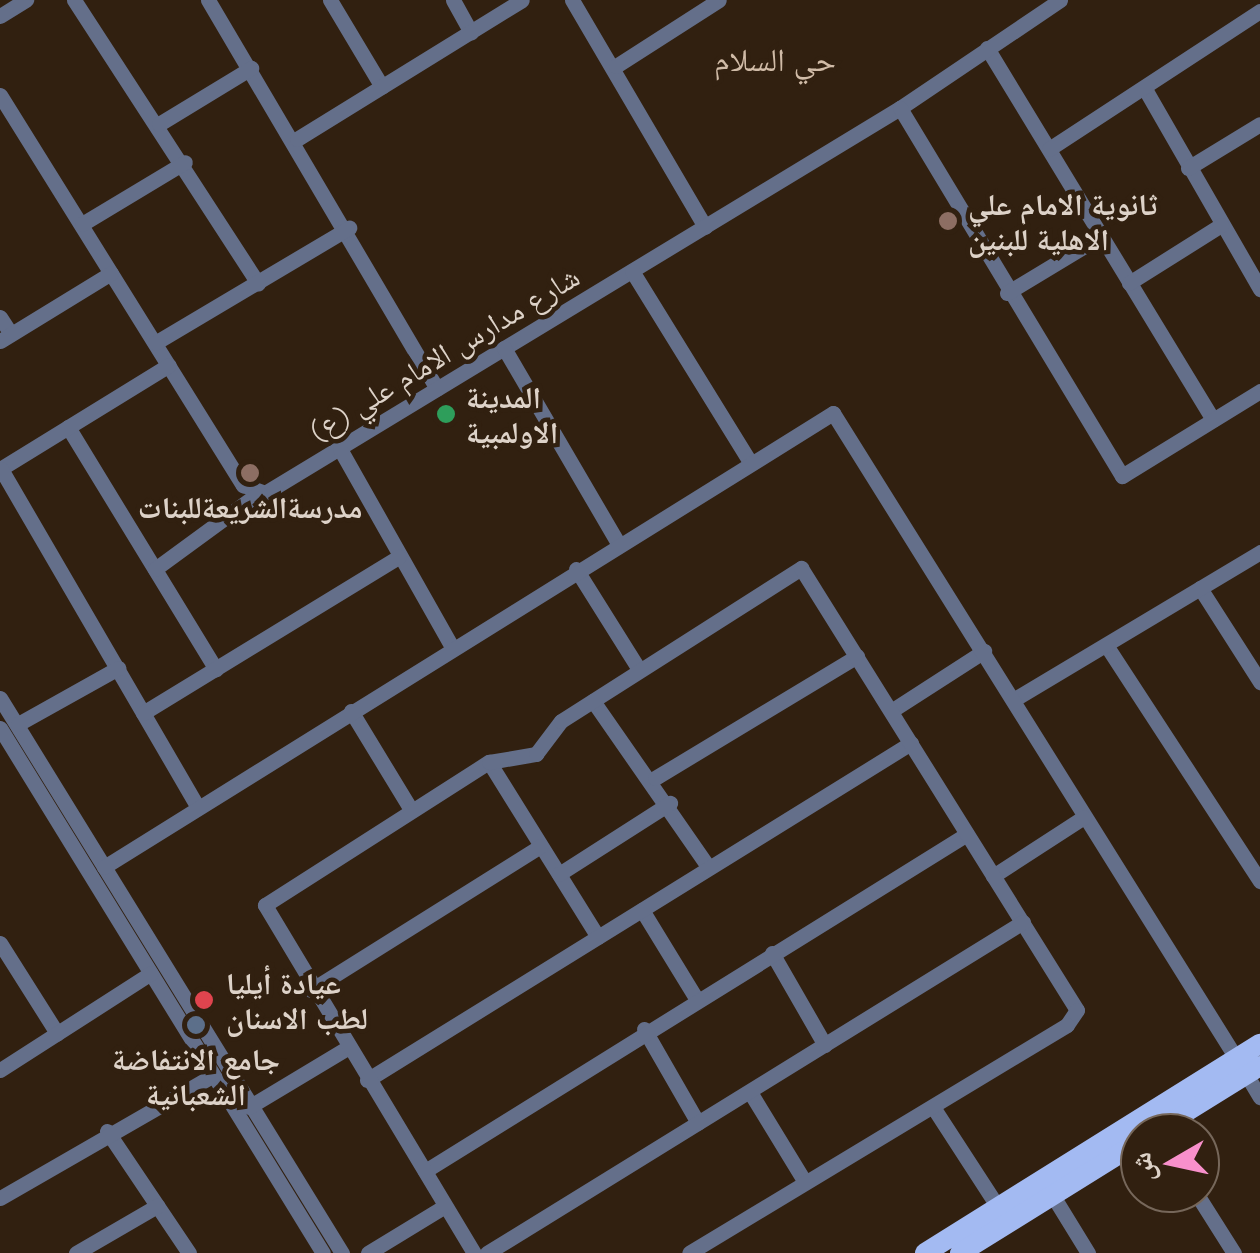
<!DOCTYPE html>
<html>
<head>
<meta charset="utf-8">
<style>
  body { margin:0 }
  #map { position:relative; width:1260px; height:1253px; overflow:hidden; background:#312010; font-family:Quicksand,"Noto Naskh Arabic",sans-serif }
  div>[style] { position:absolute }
  .minor>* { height:15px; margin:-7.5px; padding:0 7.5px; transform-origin:7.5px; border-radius:7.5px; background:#646f8a }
  .major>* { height:20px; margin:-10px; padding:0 10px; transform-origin:10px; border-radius:10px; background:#a3baf2 }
  .dots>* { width:28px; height:28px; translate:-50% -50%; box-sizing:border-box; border:5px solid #312010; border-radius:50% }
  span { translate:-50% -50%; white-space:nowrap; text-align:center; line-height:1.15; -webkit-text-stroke:9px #312010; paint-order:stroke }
  .poi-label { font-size:30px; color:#ddd2c8; font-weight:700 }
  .left { translate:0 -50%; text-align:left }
  .street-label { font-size:30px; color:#ddd2c8 }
  .neighbourhood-label { font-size:32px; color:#d0bba7 }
  .north { position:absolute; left:1120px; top:1113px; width:100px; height:100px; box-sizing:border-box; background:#312010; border:2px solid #76675a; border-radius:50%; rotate:261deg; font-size:28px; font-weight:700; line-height:40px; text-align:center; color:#ddd2c8 }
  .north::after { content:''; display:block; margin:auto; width:35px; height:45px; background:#f890cb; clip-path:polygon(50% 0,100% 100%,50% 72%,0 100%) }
</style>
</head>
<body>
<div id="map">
  <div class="minor">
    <i style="left:74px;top:0;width:338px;rotate:57deg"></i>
    <i style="left:208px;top:0;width:451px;rotate:59.5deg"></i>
    <i style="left:330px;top:0;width:101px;rotate:59.1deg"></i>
    <i style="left:453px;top:0;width:37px;rotate:61deg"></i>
    <i style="left:572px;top:0;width:263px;rotate:59.6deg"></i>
    <i style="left:0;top:16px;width:31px;rotate:-32deg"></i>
    <i style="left:987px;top:48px;width:435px;rotate:58.7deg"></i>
    <i style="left:616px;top:66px;width:122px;rotate:-32.7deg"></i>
    <i style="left:1145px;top:89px;width:231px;rotate:60.1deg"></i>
    <i style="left:0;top:95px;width:460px;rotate:58.1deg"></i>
    <i style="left:243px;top:485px;width:23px;rotate:20deg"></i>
    <i style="left:265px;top:493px;width:743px;rotate:-31.23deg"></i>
    <i style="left:900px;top:108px;width:193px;rotate:-34deg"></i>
    <i style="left:900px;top:108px;width:430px;rotate:58.9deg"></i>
    <i style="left:1122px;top:476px;width:162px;rotate:-31.6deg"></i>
    <i style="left:159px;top:124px;width:108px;rotate:-31.3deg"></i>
    <i style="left:297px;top:139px;width:264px;rotate:-31.7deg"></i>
    <i style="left:1049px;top:149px;width:252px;rotate:-33.2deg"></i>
    <i style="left:1188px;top:168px;width:84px;rotate:-31.4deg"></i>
    <i style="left:82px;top:224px;width:120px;rotate:-31deg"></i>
    <i style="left:632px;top:271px;width:225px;rotate:58.3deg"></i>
    <i style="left:1129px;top:283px;width:109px;rotate:-32.2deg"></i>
    <i style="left:1007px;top:293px;width:110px;rotate:-31.2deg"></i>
    <i style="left:0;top:317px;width:20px;rotate:57deg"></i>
    <i style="left:0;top:341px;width:130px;rotate:-31.5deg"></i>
    <i style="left:155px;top:343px;width:226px;rotate:-30.7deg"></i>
    <i style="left:504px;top:348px;width:226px;rotate:59.7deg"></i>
    <i style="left:68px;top:427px;width:284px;rotate:58.6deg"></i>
    <i style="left:340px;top:449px;width:227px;rotate:60.5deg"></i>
    <i style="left:0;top:469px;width:198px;rotate:-31.6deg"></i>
    <i style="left:1px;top:469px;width:391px;rotate:59.8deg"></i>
    <i style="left:155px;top:569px;width:129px;rotate:-36.2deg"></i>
    <i style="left:576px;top:569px;width:117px;rotate:57.9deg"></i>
    <i style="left:1200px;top:588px;width:112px;rotate:57.4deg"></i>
    <i style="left:1106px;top:645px;width:282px;rotate:56.9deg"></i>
    <i style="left:0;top:698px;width:652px;rotate:58.36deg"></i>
    <i style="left:1013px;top:700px;width:288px;rotate:-30.9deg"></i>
    <i style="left:593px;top:701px;width:203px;rotate:55.2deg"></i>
    <i style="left:351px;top:711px;width:114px;rotate:58.7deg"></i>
    <i style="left:891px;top:711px;width:111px;rotate:-32.8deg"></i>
    <i style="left:143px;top:713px;width:300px;rotate:-31.4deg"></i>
    <i style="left:18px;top:724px;width:115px;rotate:-29.2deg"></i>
    <i style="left:0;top:728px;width:616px;rotate:58.4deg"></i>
    <i style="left:489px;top:762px;width:206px;rotate:58.1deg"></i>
    <i style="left:655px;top:778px;width:236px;rotate:-31.1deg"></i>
    <i style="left:104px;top:867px;width:859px;rotate:-31.91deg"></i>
    <i style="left:833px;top:413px;width:761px;rotate:58deg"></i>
    <i style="left:559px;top:874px;width:132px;rotate:-32.6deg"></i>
    <i style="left:993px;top:876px;width:108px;rotate:-33deg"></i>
    <i style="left:642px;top:910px;width:103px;rotate:58.5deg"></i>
    <i style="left:0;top:943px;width:107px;rotate:57.7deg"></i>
    <i style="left:772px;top:953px;width:106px;rotate:60.1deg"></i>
    <i style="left:311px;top:990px;width:271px;rotate:-32.1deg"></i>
    <i style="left:644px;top:1029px;width:108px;rotate:60.1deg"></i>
    <i style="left:0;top:1070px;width:179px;rotate:-32.7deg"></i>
    <i style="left:1246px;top:1074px;width:27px;rotate:59deg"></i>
    <i style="left:367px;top:1080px;width:640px;rotate:-31.78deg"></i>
    <i style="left:750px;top:1092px;width:105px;rotate:58.6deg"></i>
    <i style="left:249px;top:1107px;width:114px;rotate:-31deg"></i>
    <i style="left:933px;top:1107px;width:119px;rotate:57deg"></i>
    <i style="left:107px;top:1131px;width:147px;rotate:56.1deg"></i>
    <i style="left:425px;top:1171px;width:638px;rotate:-31.87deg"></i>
    <i style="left:1196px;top:1193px;width:71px;rotate:57.7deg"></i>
    <i style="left:1053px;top:1196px;width:67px;rotate:58.4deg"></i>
    <i style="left:0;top:1198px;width:245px;rotate:-29.9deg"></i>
    <i style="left:76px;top:1253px;width:94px;rotate:-30.1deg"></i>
    <i style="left:368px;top:1253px;width:90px;rotate:-31.4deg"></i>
    <i style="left:474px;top:1253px;width:406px;rotate:-121deg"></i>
    <i style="left:265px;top:905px;width:266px;rotate:-32.6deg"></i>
    <i style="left:489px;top:762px;width:48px;rotate:-9.7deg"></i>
    <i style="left:536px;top:754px;width:41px;rotate:-52.9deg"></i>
    <i style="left:561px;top:721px;width:285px;rotate:-32.5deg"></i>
    <i style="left:801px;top:568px;width:521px;rotate:58.02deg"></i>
    <i style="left:1077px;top:1010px;width:18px;rotate:124deg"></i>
    <i style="left:1067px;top:1025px;width:441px;rotate:148.9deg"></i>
    <i style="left:487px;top:1253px;width:630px;rotate:-31.7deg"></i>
  </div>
  <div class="major">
    <i style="left:1152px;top:1133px;width:127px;rotate:-31.8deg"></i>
    <i style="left:925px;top:1253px;width:395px;rotate:-32deg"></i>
    <i style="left:960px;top:1253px;width:212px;rotate:-31.9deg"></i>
  </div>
  <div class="dots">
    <i style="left:948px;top:221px;background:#8d6e63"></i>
    <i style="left:446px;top:414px;background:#2e9e5b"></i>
    <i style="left:250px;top:473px;background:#8d6e63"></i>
    <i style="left:204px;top:1000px;background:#e0444e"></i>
    <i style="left:196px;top:1025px;background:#5c6f8a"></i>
  </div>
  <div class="poi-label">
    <span class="left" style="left:968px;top:221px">ثانوية الامام علي<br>الاهلية للبنين</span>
    <span class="left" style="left:466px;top:414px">المدينة<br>الاولمبية</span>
    <span style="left:250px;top:507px">مدرسةالشريعةللبنات</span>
    <span class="left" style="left:226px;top:1000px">عيادة أيليا<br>لطب الاسنان</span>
    <span style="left:196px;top:1076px">جامع الانتفاضة<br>الشعبانية</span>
  </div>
  <div class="street-label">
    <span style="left:444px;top:353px;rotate:-31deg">شارع مدارس الامام علي (ع)</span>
  </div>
  <div class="neighbourhood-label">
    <span style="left:775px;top:59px">حي السلام</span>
  </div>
  <div class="north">ش</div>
</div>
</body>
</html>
